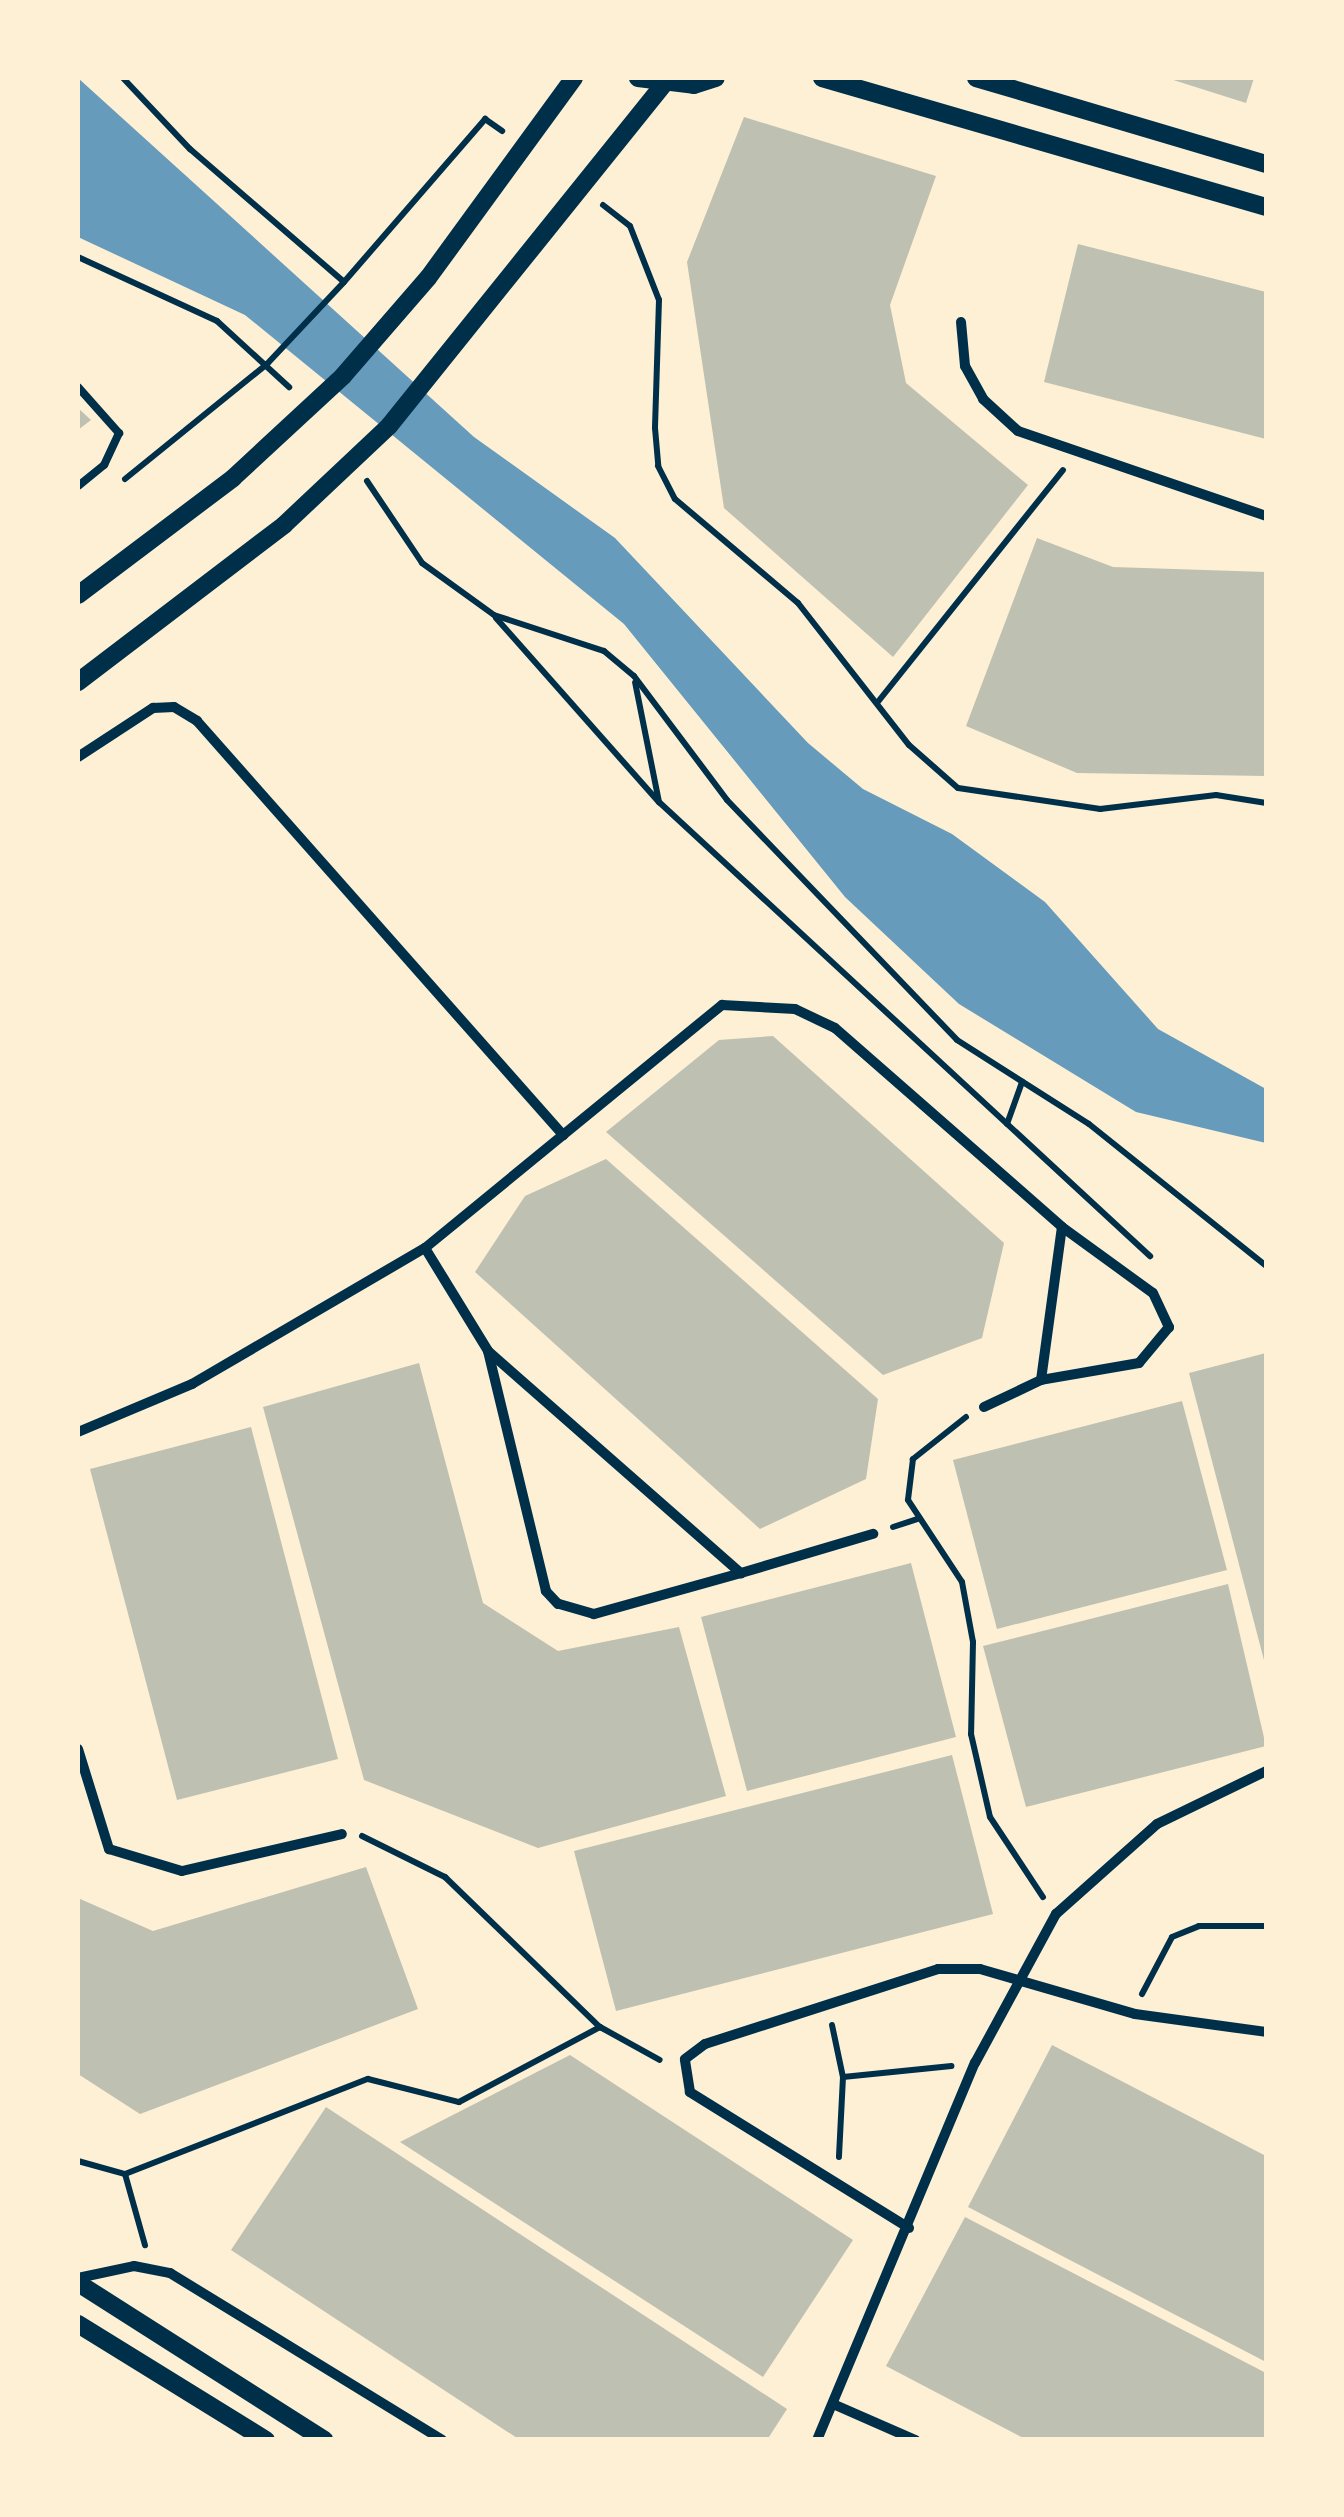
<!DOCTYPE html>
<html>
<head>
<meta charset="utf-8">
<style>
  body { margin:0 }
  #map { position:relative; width:1344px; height:2517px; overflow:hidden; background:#fdf0d5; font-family:Lora,serif }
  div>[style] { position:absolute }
  .water>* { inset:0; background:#669bbc }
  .building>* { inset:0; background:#bec0b2 }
  .path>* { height:6px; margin:-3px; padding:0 3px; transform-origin:3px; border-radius:3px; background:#003049 }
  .service>* { height:8px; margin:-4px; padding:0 4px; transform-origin:4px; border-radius:4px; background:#003049 }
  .minor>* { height:10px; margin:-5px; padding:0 5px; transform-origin:5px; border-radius:5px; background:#003049 }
  .tertiary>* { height:18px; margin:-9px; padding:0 9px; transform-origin:9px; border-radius:9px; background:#003049 }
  span { translate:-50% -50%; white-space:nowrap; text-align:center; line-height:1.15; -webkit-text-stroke:8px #fdf0d5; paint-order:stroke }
  .frame { position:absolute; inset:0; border:80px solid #fdf0d5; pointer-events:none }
</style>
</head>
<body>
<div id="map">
  <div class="water">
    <i style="clip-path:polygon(78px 78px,474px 437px,615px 538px,808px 743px,863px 789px,952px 834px,1045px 902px,1158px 1029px,1266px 1089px,1266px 1143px,1136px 1112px,959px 1004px,845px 897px,624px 624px,245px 315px,78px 237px)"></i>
  </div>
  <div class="building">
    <i style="clip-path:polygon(1167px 78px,1254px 78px,1246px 103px)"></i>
    <i style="clip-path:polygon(744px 117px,936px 176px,890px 305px,906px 383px,1028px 485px,893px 657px,724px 508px,687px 262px)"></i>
    <i style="clip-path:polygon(1078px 244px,1266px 292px,1266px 439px,1044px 382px)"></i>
    <i style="clip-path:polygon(78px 408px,91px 420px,78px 430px)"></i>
    <i style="clip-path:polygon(1037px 538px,1113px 567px,1266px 572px,1266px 776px,1077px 773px,966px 726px)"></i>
    <i style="clip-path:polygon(773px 1036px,1004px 1243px,982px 1338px,883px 1375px,606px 1132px,719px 1040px)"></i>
    <i style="clip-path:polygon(606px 1159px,878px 1399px,866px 1479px,760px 1529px,475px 1272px,525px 1196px)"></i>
    <i style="clip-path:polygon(1266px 1353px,1266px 1664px,1265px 1664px,1189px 1373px)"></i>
    <i style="clip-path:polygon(419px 1363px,483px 1603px,558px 1651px,679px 1627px,726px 1796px,538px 1848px,364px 1780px,263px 1407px)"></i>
    <i style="clip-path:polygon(1182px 1401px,1227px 1570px,997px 1629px,953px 1460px)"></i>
    <i style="clip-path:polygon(251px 1427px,338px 1759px,177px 1800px,90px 1469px)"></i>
    <i style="clip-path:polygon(911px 1563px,956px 1737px,747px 1791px,701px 1617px)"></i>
    <i style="clip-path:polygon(1228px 1584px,1266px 1746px,1026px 1807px,983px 1646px)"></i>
    <i style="clip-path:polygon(952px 1755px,993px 1914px,616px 2011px,574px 1851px)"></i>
    <i style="clip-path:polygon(366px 1867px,418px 2009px,140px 2114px,78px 2074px,78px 1898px,153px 1931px)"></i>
    <i style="clip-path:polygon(1052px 2045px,1266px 2156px,1266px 2362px,968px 2207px)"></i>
    <i style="clip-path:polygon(570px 2055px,853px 2240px,763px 2377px,400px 2142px)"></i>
    <i style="clip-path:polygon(326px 2107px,787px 2409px,767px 2440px,520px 2440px,231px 2250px)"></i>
    <i style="clip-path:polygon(965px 2217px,1266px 2373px,1266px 2440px,1027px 2440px,886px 2366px)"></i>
  </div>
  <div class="path">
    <i style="left:123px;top:78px;width:98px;rotate:46.7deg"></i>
    <i style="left:190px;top:149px;width:203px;rotate:40.8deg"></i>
    <i style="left:344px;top:282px;width:216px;rotate:-49.1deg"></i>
    <i style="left:485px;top:119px;width:21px;rotate:35deg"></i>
    <i style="left:603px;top:205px;width:34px;rotate:38deg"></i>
    <i style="left:630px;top:226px;width:79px;rotate:68.6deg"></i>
    <i style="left:659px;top:300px;width:128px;rotate:91.8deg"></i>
    <i style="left:655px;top:428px;width:38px;rotate:85deg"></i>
    <i style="left:658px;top:466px;width:37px;rotate:63deg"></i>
    <i style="left:675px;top:499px;width:161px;rotate:40.2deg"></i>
    <i style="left:798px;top:603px;width:180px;rotate:52deg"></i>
    <i style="left:909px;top:745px;width:65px;rotate:41.3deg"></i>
    <i style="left:958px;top:788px;width:144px;rotate:8.4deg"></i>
    <i style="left:1100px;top:809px;width:117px;rotate:-6.9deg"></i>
    <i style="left:1216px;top:795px;width:51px;rotate:9.1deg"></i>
    <i style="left:78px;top:257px;width:153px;rotate:24.7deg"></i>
    <i style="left:217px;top:321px;width:98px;rotate:42.5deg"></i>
    <i style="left:125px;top:479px;width:183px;rotate:-39deg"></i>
    <i style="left:267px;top:364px;width:112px;rotate:-46.8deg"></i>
    <i style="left:367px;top:481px;width:99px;rotate:56.1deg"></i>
    <i style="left:422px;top:563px;width:89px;rotate:35.8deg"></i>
    <i style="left:494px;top:615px;width:116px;rotate:18.1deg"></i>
    <i style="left:604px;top:651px;width:39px;rotate:40deg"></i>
    <i style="left:634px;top:676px;width:155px;rotate:53.1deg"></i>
    <i style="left:727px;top:800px;width:332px;rotate:46.2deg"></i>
    <i style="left:957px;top:1040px;width:156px;rotate:32.5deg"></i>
    <i style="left:1089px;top:1124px;width:227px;rotate:38.7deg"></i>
    <i style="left:496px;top:618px;width:246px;rotate:48.5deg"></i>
    <i style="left:659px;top:802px;width:122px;rotate:-101.3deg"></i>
    <i style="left:877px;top:703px;width:298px;rotate:-51.4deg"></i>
    <i style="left:659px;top:802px;width:669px;rotate:42.76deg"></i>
    <i style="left:1007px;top:1124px;width:45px;rotate:-70.3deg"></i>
    <i style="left:966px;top:1417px;width:68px;rotate:141.6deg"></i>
    <i style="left:913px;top:1459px;width:41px;rotate:97deg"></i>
    <i style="left:908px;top:1500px;width:98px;rotate:56.6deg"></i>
    <i style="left:962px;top:1582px;width:61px;rotate:79.6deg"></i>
    <i style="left:973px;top:1642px;width:92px;rotate:91.2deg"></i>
    <i style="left:971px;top:1734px;width:85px;rotate:77.1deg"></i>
    <i style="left:990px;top:1817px;width:96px;rotate:56.5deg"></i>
    <i style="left:893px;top:1527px;width:26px;rotate:-18deg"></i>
    <i style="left:362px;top:1836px;width:93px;rotate:26.3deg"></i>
    <i style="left:445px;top:1877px;width:216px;rotate:44.1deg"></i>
    <i style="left:1142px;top:1994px;width:64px;rotate:-62.2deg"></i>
    <i style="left:1172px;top:1937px;width:29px;rotate:-22deg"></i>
    <i style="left:1199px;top:1926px;width:67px"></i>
    <i style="left:832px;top:2025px;width:53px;rotate:78.1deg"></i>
    <i style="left:843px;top:2077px;width:80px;rotate:92.9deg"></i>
    <i style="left:843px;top:2077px;width:109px;rotate:-5.8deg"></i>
    <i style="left:78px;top:2161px;width:49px;rotate:15.5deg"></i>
    <i style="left:125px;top:2174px;width:74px;rotate:74.3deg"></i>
    <i style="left:125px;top:2174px;width:261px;rotate:-21.4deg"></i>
    <i style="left:368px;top:2079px;width:94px;rotate:14.2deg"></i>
    <i style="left:459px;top:2102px;width:160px;rotate:-28deg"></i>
    <i style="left:600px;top:2027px;width:68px;rotate:28.8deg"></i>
  </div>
  <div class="service">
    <i style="left:78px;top:387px;width:62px;rotate:48.3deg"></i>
    <i style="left:119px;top:433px;width:35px;rotate:115deg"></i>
    <i style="left:104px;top:465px;width:33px;rotate:141deg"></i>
  </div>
  <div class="minor">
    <i style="left:961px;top:322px;width:44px;rotate:84.8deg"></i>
    <i style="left:965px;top:366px;width:38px;rotate:61deg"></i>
    <i style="left:983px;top:399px;width:47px;rotate:42.4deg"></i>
    <i style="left:1018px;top:431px;width:262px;rotate:18.9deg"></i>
    <i style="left:78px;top:757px;width:90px;rotate:-33.2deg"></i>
    <i style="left:153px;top:708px;width:21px;rotate:-3deg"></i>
    <i style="left:174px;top:707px;width:27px;rotate:31deg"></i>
    <i style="left:197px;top:721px;width:553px;rotate:48.52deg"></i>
    <i style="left:425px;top:1248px;width:121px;rotate:58.5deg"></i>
    <i style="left:488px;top:1351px;width:337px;rotate:41.3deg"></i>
    <i style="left:741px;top:1573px;width:153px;rotate:164.4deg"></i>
    <i style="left:594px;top:1614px;width:37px;rotate:-164deg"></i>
    <i style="left:558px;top:1604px;width:18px;rotate:-133deg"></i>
    <i style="left:546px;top:1591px;width:247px;rotate:-103.6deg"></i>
    <i style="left:984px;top:1407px;width:63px;rotate:-25.3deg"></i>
    <i style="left:78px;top:1432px;width:124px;rotate:-22.8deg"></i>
    <i style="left:192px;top:1384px;width:270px;rotate:-30.3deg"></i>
    <i style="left:425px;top:1248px;width:384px;rotate:-39.3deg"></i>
    <i style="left:722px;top:1005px;width:73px;rotate:3.1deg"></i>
    <i style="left:795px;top:1009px;width:44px;rotate:25.4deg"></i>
    <i style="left:835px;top:1028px;width:302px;rotate:41.2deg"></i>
    <i style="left:1062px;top:1227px;width:112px;rotate:36deg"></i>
    <i style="left:1153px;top:1293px;width:38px;rotate:65deg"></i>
    <i style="left:1169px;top:1327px;width:47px;rotate:129.8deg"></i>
    <i style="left:1139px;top:1363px;width:99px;rotate:170.2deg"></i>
    <i style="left:1041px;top:1380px;width:154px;rotate:-82.2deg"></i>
    <i style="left:741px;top:1573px;width:138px;rotate:-16.5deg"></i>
    <i style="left:78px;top:1749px;width:105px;rotate:72.8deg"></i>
    <i style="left:109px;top:1849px;width:76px;rotate:16.8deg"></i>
    <i style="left:182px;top:1871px;width:164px;rotate:-13deg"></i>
    <i style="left:909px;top:2228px;width:258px;rotate:-148.2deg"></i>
    <i style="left:690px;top:2092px;width:33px;rotate:-99deg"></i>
    <i style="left:685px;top:2059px;width:25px;rotate:-37deg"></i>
    <i style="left:705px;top:2044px;width:245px;rotate:-17.8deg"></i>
    <i style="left:938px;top:1969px;width:42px"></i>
    <i style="left:980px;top:1969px;width:161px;rotate:16.2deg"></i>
    <i style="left:1135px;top:2014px;width:132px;rotate:7.8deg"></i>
    <i style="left:78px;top:2278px;width:57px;rotate:-12.1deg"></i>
    <i style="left:134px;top:2266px;width:37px;rotate:11deg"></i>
    <i style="left:170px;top:2273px;width:319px;rotate:31.5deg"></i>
    <i style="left:833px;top:2404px;width:90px;rotate:23.7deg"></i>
    <i style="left:817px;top:2440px;width:409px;rotate:-67.3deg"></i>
    <i style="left:975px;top:2063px;width:170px;rotate:-61.5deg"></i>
    <i style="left:1056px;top:1914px;width:135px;rotate:-41.7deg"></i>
    <i style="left:1157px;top:1824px;width:121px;rotate:-25.9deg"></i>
  </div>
  <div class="tertiary">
    <i style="left:638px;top:78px;width:56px;rotate:7.1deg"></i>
    <i style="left:694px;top:85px;width:23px;rotate:-18deg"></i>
    <i style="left:822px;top:78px;width:462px;rotate:16.2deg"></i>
    <i style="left:976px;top:78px;width:302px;rotate:16.5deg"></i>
    <i style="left:78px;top:595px;width:194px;rotate:-37deg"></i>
    <i style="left:233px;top:478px;width:150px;rotate:-42.8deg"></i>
    <i style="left:343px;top:376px;width:130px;rotate:-49.1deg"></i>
    <i style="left:428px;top:278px;width:248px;rotate:-53.9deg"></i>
    <i style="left:78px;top:682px;width:259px;rotate:-37.3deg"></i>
    <i style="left:284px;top:525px;width:144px;rotate:-43.3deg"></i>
    <i style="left:389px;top:426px;width:437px;rotate:-51.2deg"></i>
    <i style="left:78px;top:2283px;width:292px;rotate:32.5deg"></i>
    <i style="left:78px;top:2324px;width:221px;rotate:31.7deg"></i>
  </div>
  <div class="frame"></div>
</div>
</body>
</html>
